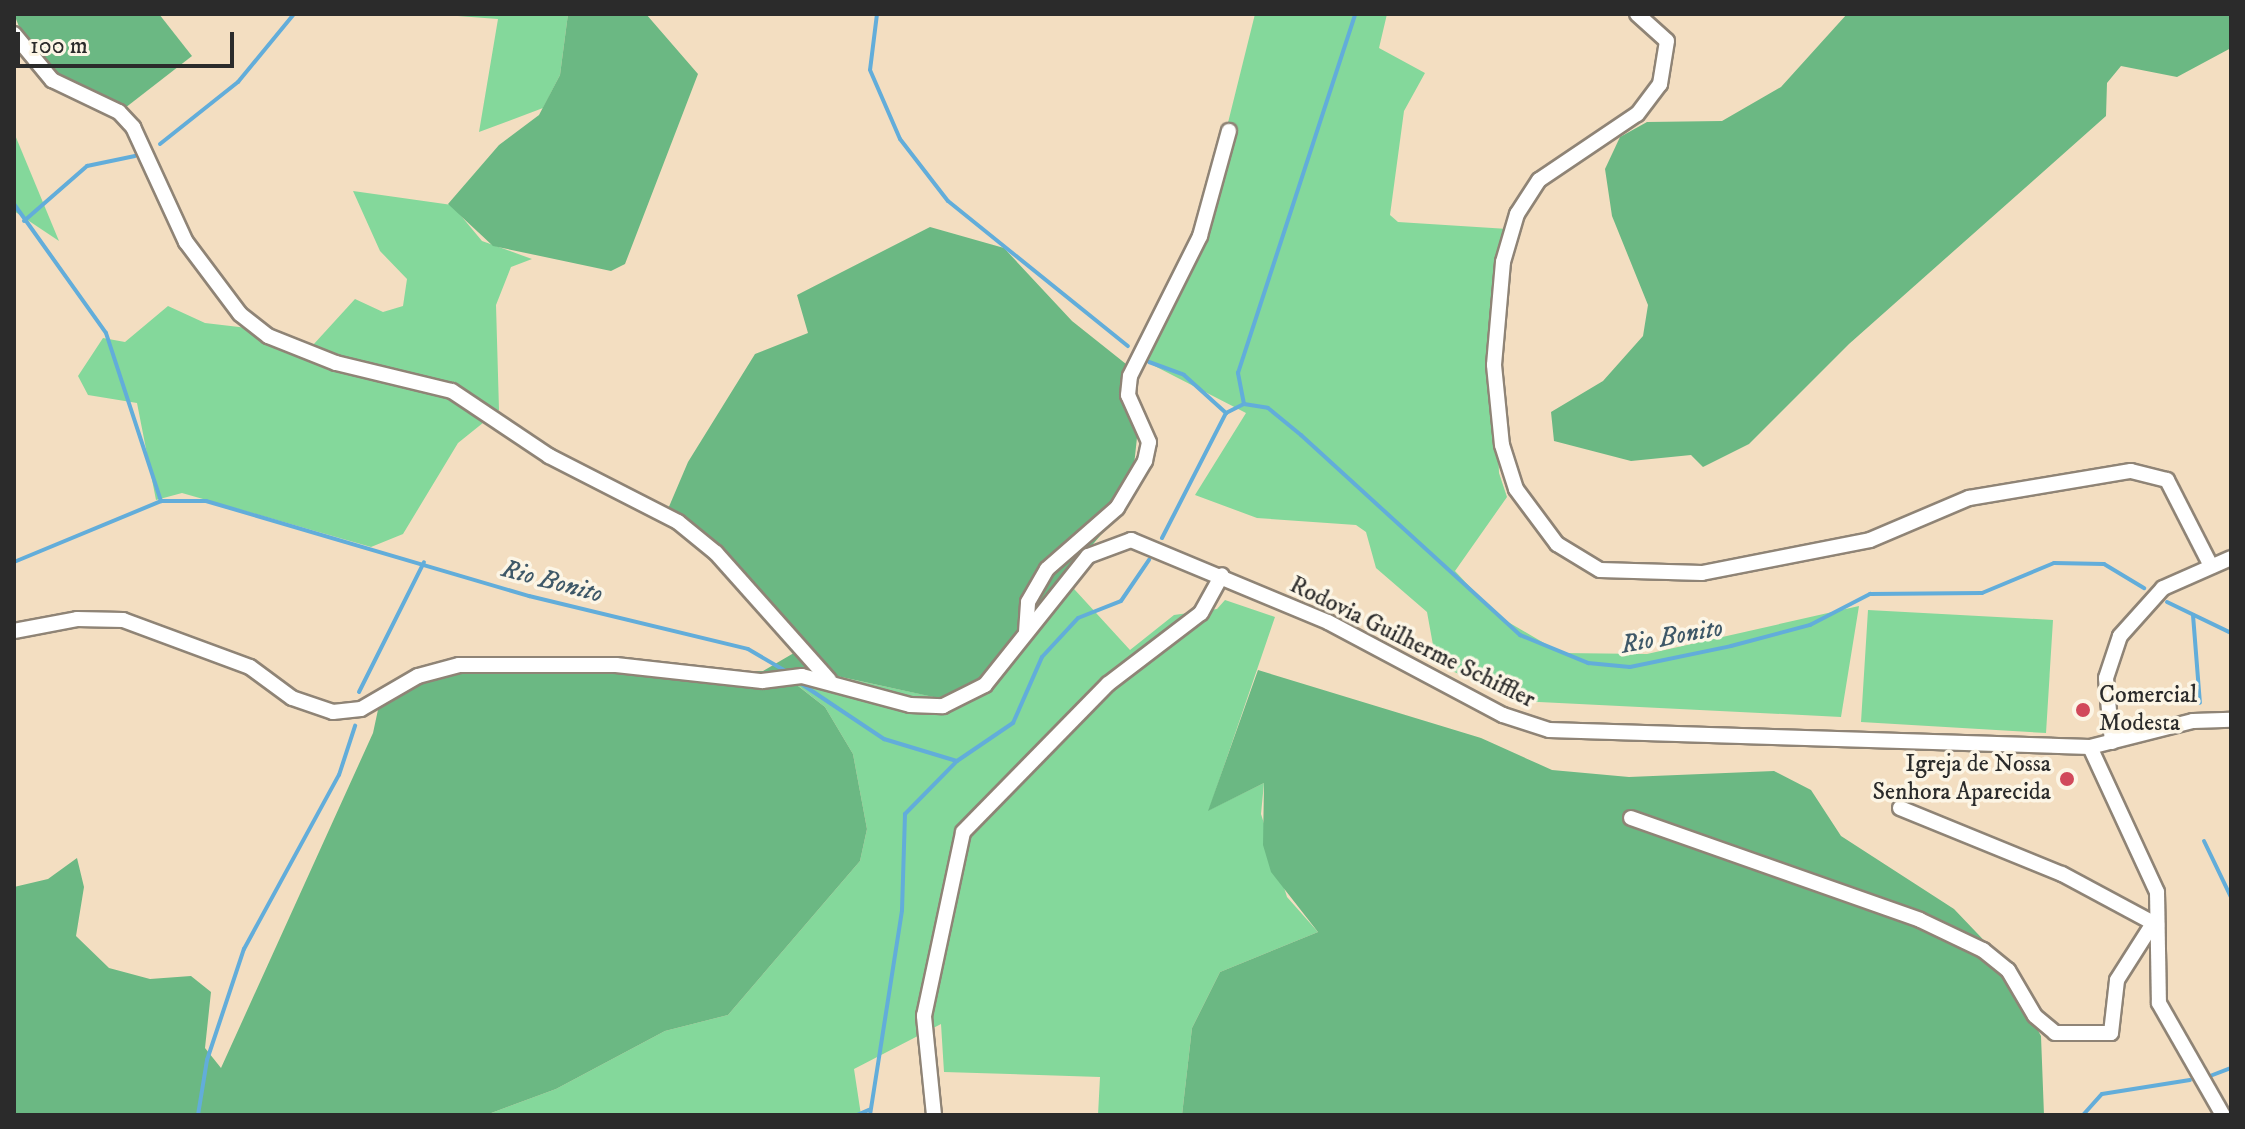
<!DOCTYPE html>
<html>
<head>
<meta charset="utf-8">
<style>
  body { margin:0 }
  #map { position:relative; width:2245px; height:1129px; overflow:hidden; background:#f3dec1; font-family:"IM FELL DW Pica",serif }
  div>[style] { position:absolute }
  .green>* { inset:0; background:#84d89b }
  .forest>* { inset:0; background:#6bb883 }
  .stream>* { height:4px; margin:-2px; padding:0 2px; transform-origin:2px; border-radius:2px; background:#62adda }
  .roads { filter:drop-shadow(2px 0 #8f8476) drop-shadow(-2px 0 #8f8476) drop-shadow(0 2px #8f8476) drop-shadow(0 -2px #8f8476) }
  .minor>* { height:14px; margin:-7px; padding:0 7px; transform-origin:7px; border-radius:7px; background:#fff }
  .dots>* { width:22px; height:22px; translate:-50% -50%; box-sizing:border-box; border:4px solid #fcf5e5; border-radius:50% }
  span { translate:-50% -50%; white-space:nowrap; text-align:center; line-height:1.15; -webkit-text-stroke:7px #fcf5e5; paint-order:stroke }
  .street-label { font-size:24px; color:#2b2b2b }
  .poi-label { font-size:24px; color:#2b2b2b }
  .left { translate:0 -50%; text-align:left }
  .right { translate:-100% -50%; text-align:right }
  .water-label { font-size:26px; color:#3e5868; font-style:italic }
  .frame { position:absolute; inset:0; border:16px solid #2b2b2b; pointer-events:none }
  .scale { position:absolute; left:16px; top:32px; width:218px; height:36px; box-sizing:border-box; border:4px solid #2b2b2b; border-top:0; padding-left:10px; font-size:24px; line-height:28px; white-space:nowrap; color:#2b2b2b; -webkit-text-stroke:6px #fcf5e5; paint-order:stroke }
</style>
</head>
<body>
<div id="map">
  <div class="green">
    <i style="clip-path:polygon(431px 14px,568px 14px,560px 75px,543px 108px,479px 132px,498px 19px)"></i>
    <i style="clip-path:polygon(1255px 14px,1387px 14px,1379px 48px,1425px 73px,1404px 111px,1390px 215px,1398px 222px,1508px 229px,1492px 286px,1499px 473px,1507px 497px,1455px 571px,1496px 615px,1561px 653px,1647px 654px,1859px 606px,1841px 717px,1519px 701px,1450px 670px,1433px 645px,1427px 612px,1376px 568px,1366px 532px,1356px 525px,1257px 518px,1195px 495px,1246px 413px,1139px 358px,1214px 179px)"></i>
    <i style="clip-path:polygon(14px 133px,15px 135px,59px 241px,14px 211px)"></i>
    <i style="clip-path:polygon(353px 191px,452px 205px,482px 241px,532px 259px,511px 267px,496px 305px,499px 410px,458px 443px,403px 534px,371px 547px,182px 493px,156px 500px,137px 403px,88px 395px,78px 376px,103px 338px,125px 342px,168px 306px,205px 323px,280px 332px,313px 345px,355px 299px,383px 312px,403px 306px,407px 279px,380px 251px)"></i>
    <i style="clip-path:polygon(1064px 578px,1130px 650px,1174px 615px,1217px 609px,1225px 600px,1275px 617px,1209px 810px,1264px 783px,1261px 814px,1287px 897px,1318px 932px,1220px 972px,1192px 1028px,1182px 1115px,1098px 1115px,1100px 1077px,944px 1072px,941px 1024px,854px 1069px,861px 1115px,486px 1115px,556px 1089px,665px 1031px,728px 1015px,860px 861px,867px 829px,853px 754px,825px 707px,792px 681px,822px 673px,939px 698px,976px 683px)"></i>
    <i style="clip-path:polygon(1868px 610px,2053px 620px,2046px 733px,1861px 722px)"></i>
  </div>
  <div class="forest">
    <i style="clip-path:polygon(14px 14px,159px 14px,192px 56px,125px 108px,39px 77px)"></i>
    <i style="clip-path:polygon(568px 14px,646px 14px,698px 74px,625px 264px,611px 271px,493px 246px,448px 204px,499px 145px,539px 115px,560px 75px)"></i>
    <i style="clip-path:polygon(1847px 14px,2231px 14px,2231px 48px,2177px 77px,2121px 66px,2107px 83px,2106px 116px,1849px 344px,1749px 444px,1703px 467px,1691px 455px,1631px 461px,1554px 441px,1551px 412px,1603px 381px,1643px 336px,1648px 305px,1612px 216px,1605px 169px,1620px 137px,1647px 122px,1722px 121px,1781px 87px)"></i>
    <i style="clip-path:polygon(930px 227px,1004px 248px,1072px 321px,1131px 368px,1139px 419px,1132px 484px,1121px 511px,976px 683px,938px 698px,823px 673px,793px 682px,825px 707px,853px 754px,867px 829px,860px 861px,728px 1015px,665px 1031px,556px 1089px,486px 1115px,14px 1115px,14px 887px,48px 879px,77px 858px,84px 887px,76px 936px,109px 968px,150px 979px,191px 976px,211px 992px,205px 1048px,221px 1068px,373px 733px,382px 691px,447px 671px,763px 671px,799px 650px,668px 509px,688px 462px,755px 354px,808px 333px,797px 295px)"></i>
    <i style="clip-path:polygon(1258px 670px,1481px 738px,1552px 770px,1629px 777px,1774px 771px,1811px 790px,1841px 836px,1954px 909px,1997px 954px,2041px 1036px,2044px 1115px,1182px 1115px,1192px 1028px,1220px 972px,1318px 932px,1271px 872px,1263px 845px,1264px 783px,1208px 811px)"></i>
  </div>
  <div class="stream">
    <i style="left:877px;top:14px;width:56px;rotate:97.1deg"></i>
    <i style="left:870px;top:70px;width:75px;rotate:66.5deg"></i>
    <i style="left:900px;top:139px;width:78px;rotate:52.3deg"></i>
    <i style="left:948px;top:201px;width:231px;rotate:38.9deg"></i>
    <i style="left:160px;top:144px;width:100px;rotate:-38.5deg"></i>
    <i style="left:238px;top:82px;width:88px;rotate:-50.5deg"></i>
    <i style="left:14px;top:204px;width:158px;rotate:54.5deg"></i>
    <i style="left:106px;top:333px;width:177px;rotate:71.9deg"></i>
    <i style="left:24px;top:221px;width:84px;rotate:-41.1deg"></i>
    <i style="left:87px;top:166px;width:49px;rotate:-11.8deg"></i>
    <i style="left:1149px;top:362px;width:37px;rotate:20deg"></i>
    <i style="left:1184px;top:375px;width:57px;rotate:42.1deg"></i>
    <i style="left:1244px;top:404px;width:32px;rotate:-101deg"></i>
    <i style="left:1238px;top:373px;width:378px;rotate:-71.9deg"></i>
    <i style="left:1162px;top:538px;width:140px;rotate:-62.9deg"></i>
    <i style="left:1226px;top:413px;width:20px;rotate:-27deg"></i>
    <i style="left:1244px;top:404px;width:24px;rotate:9deg"></i>
    <i style="left:1268px;top:408px;width:43px;rotate:39.3deg"></i>
    <i style="left:1301px;top:435px;width:297px;rotate:42.4deg"></i>
    <i style="left:1520px;top:635px;width:74px;rotate:22.4deg"></i>
    <i style="left:1588px;top:663px;width:42px;rotate:5.4deg"></i>
    <i style="left:1630px;top:667px;width:103px;rotate:-11.7deg"></i>
    <i style="left:1731px;top:646px;width:82px;rotate:-14.9deg"></i>
    <i style="left:1810px;top:625px;width:68px;rotate:-27.3deg"></i>
    <i style="left:1870px;top:594px;width:112px;rotate:-0.5deg"></i>
    <i style="left:1982px;top:593px;width:78px;rotate:-22.6deg"></i>
    <i style="left:2054px;top:563px;width:50px;rotate:1.1deg"></i>
    <i style="left:2104px;top:564px;width:47px;rotate:31deg"></i>
    <i style="left:14px;top:562px;width:159px;rotate:-22.5deg"></i>
    <i style="left:161px;top:501px;width:45px"></i>
    <i style="left:206px;top:501px;width:337px;rotate:16.4deg"></i>
    <i style="left:529px;top:596px;width:225px;rotate:13.6deg"></i>
    <i style="left:748px;top:649px;width:45px;rotate:30.5deg"></i>
    <i style="left:2167px;top:602px;width:71px;rotate:25.8deg"></i>
    <i style="left:2193px;top:615px;width:88px;rotate:85.5deg"></i>
    <i style="left:797px;top:681px;width:105px;rotate:33.7deg"></i>
    <i style="left:884px;top:739px;width:76px;rotate:16.8deg"></i>
    <i style="left:359px;top:692px;width:145px;rotate:-63.4deg"></i>
    <i style="left:2204px;top:841px;width:62px;rotate:64.3deg"></i>
    <i style="left:2210px;top:1076px;width:22px;rotate:-21deg"></i>
    <i style="left:198px;top:1115px;width:56px;rotate:-80.7deg"></i>
    <i style="left:207px;top:1060px;width:117px;rotate:-71.6deg"></i>
    <i style="left:244px;top:949px;width:198px;rotate:-61.4deg"></i>
    <i style="left:339px;top:775px;width:52px;rotate:-71.9deg"></i>
    <i style="left:857px;top:1115px;width:13px;rotate:-23deg"></i>
    <i style="left:870px;top:1115px;width:207px;rotate:-81.1deg"></i>
    <i style="left:902px;top:910px;width:96px;rotate:-88.2deg"></i>
    <i style="left:905px;top:814px;width:74px;rotate:-45.5deg"></i>
    <i style="left:957px;top:761px;width:68px;rotate:-34.2deg"></i>
    <i style="left:1013px;top:723px;width:72px;rotate:-66.3deg"></i>
    <i style="left:1042px;top:657px;width:53px;rotate:-47.3deg"></i>
    <i style="left:1078px;top:618px;width:46px;rotate:-21.6deg"></i>
    <i style="left:1121px;top:601px;width:50px;rotate:-55.7deg"></i>
    <i style="left:2083px;top:1115px;width:28px;rotate:-48deg"></i>
    <i style="left:2102px;top:1094px;width:89px;rotate:-9deg"></i>
  </div>
  <div class="roads">
    <div class="minor">
      <i style="left:1637px;top:14px;width:40px;rotate:42deg"></i>
      <i style="left:1667px;top:41px;width:44px;rotate:99.2deg"></i>
      <i style="left:1660px;top:84px;width:38px;rotate:127deg"></i>
      <i style="left:1637px;top:114px;width:118px;rotate:146deg"></i>
      <i style="left:1539px;top:180px;width:40px;rotate:122.9deg"></i>
      <i style="left:1517px;top:214px;width:50px;rotate:106.3deg"></i>
      <i style="left:1503px;top:262px;width:103px;rotate:95deg"></i>
      <i style="left:1494px;top:365px;width:80px;rotate:84.3deg"></i>
      <i style="left:1502px;top:445px;width:46px;rotate:72.3deg"></i>
      <i style="left:1516px;top:489px;width:69px;rotate:53.3deg"></i>
      <i style="left:1557px;top:544px;width:50px;rotate:31.2deg"></i>
      <i style="left:1600px;top:570px;width:102px;rotate:1.7deg"></i>
      <i style="left:1702px;top:573px;width:171px;rotate:-11.1deg"></i>
      <i style="left:1870px;top:540px;width:108px;rotate:-23deg"></i>
      <i style="left:1969px;top:498px;width:164px;rotate:-9.5deg"></i>
      <i style="left:2131px;top:471px;width:37px;rotate:14deg"></i>
      <i style="left:2167px;top:480px;width:94px;rotate:62.9deg"></i>
      <i style="left:14px;top:34px;width:60px;rotate:50.4deg"></i>
      <i style="left:52px;top:80px;width:74px;rotate:25.5deg"></i>
      <i style="left:119px;top:112px;width:21px;rotate:47deg"></i>
      <i style="left:133px;top:127px;width:127px;rotate:65.3deg"></i>
      <i style="left:186px;top:242px;width:90px;rotate:53.1deg"></i>
      <i style="left:240px;top:314px;width:36px;rotate:38deg"></i>
      <i style="left:268px;top:336px;width:73px;rotate:21.7deg"></i>
      <i style="left:336px;top:363px;width:119px;rotate:13.6deg"></i>
      <i style="left:452px;top:391px;width:117px;rotate:33.8deg"></i>
      <i style="left:549px;top:456px;width:145px;rotate:27.1deg"></i>
      <i style="left:678px;top:522px;width:49px;rotate:39.2deg"></i>
      <i style="left:716px;top:553px;width:170px;rotate:48.3deg"></i>
      <i style="left:14px;top:631px;width:64px;rotate:-10.8deg"></i>
      <i style="left:77px;top:619px;width:46px;rotate:1.2deg"></i>
      <i style="left:123px;top:620px;width:135px;rotate:20.3deg"></i>
      <i style="left:250px;top:667px;width:52px;rotate:36.4deg"></i>
      <i style="left:292px;top:698px;width:43px;rotate:18.9deg"></i>
      <i style="left:333px;top:712px;width:28px;rotate:-6deg"></i>
      <i style="left:361px;top:709px;width:66px;rotate:-30.1deg"></i>
      <i style="left:418px;top:676px;width:42px;rotate:-15deg"></i>
      <i style="left:459px;top:665px;width:157px"></i>
      <i style="left:616px;top:665px;width:147px;rotate:6.3deg"></i>
      <i style="left:762px;top:681px;width:40px;rotate:-7.1deg"></i>
      <i style="left:802px;top:676px;width:112px;rotate:15deg"></i>
      <i style="left:910px;top:705px;width:33px;rotate:2deg"></i>
      <i style="left:943px;top:706px;width:47px;rotate:-26.6deg"></i>
      <i style="left:985px;top:685px;width:165px;rotate:-51.4deg"></i>
      <i style="left:1088px;top:556px;width:46px;rotate:-20.4deg"></i>
      <i style="left:1131px;top:540px;width:213px;rotate:22.6deg"></i>
      <i style="left:1328px;top:622px;width:198px;rotate:28deg"></i>
      <i style="left:1503px;top:715px;width:48px;rotate:18.1deg"></i>
      <i style="left:1549px;top:730px;width:541px;rotate:1.8deg"></i>
      <i style="left:2090px;top:747px;width:106px;rotate:-14.2deg"></i>
      <i style="left:2193px;top:721px;width:38px;rotate:-2deg"></i>
      <i style="left:1026px;top:632px;width:30px;rotate:-86deg"></i>
      <i style="left:1028px;top:602px;width:38px;rotate:-60deg"></i>
      <i style="left:1047px;top:569px;width:93px;rotate:-41.1deg"></i>
      <i style="left:1117px;top:508px;width:55px;rotate:-59.2deg"></i>
      <i style="left:1145px;top:461px;width:19px;rotate:-78deg"></i>
      <i style="left:1149px;top:442px;width:51px;rotate:-114.1deg"></i>
      <i style="left:1128px;top:395px;width:19px;rotate:-84deg"></i>
      <i style="left:1130px;top:376px;width:157px;rotate:-63.4deg"></i>
      <i style="left:1200px;top:236px;width:109px;rotate:-74.6deg"></i>
      <i style="left:2112px;top:742px;width:64px;rotate:-95.4deg"></i>
      <i style="left:2106px;top:678px;width:44px;rotate:-71.6deg"></i>
      <i style="left:2120px;top:636px;width:64px;rotate:-48.1deg"></i>
      <i style="left:2163px;top:588px;width:74px;rotate:-23.8deg"></i>
      <i style="left:2090px;top:747px;width:160px;rotate:65.2deg"></i>
      <i style="left:2157px;top:892px;width:111px;rotate:89deg"></i>
      <i style="left:2159px;top:1003px;width:129px;rotate:60.3deg"></i>
      <i style="left:1900px;top:808px;width:175px;rotate:22.2deg"></i>
      <i style="left:2062px;top:874px;width:108px;rotate:28.2deg"></i>
      <i style="left:1631px;top:818px;width:306px;rotate:19.4deg"></i>
      <i style="left:1920px;top:920px;width:70px;rotate:25.5deg"></i>
      <i style="left:1983px;top:950px;width:32px;rotate:39deg"></i>
      <i style="left:2008px;top:970px;width:53px;rotate:59.6deg"></i>
      <i style="left:2035px;top:1016px;width:26px;rotate:40deg"></i>
      <i style="left:2055px;top:1033px;width:56px"></i>
      <i style="left:2111px;top:1033px;width:53px;rotate:-83.5deg"></i>
      <i style="left:2117px;top:980px;width:62px;rotate:-57.6deg"></i>
      <i style="left:934px;top:1115px;width:100px;rotate:-95.8deg"></i>
      <i style="left:924px;top:1016px;width:188px;rotate:-78deg"></i>
      <i style="left:963px;top:832px;width:207px;rotate:-45.6deg"></i>
      <i style="left:1108px;top:684px;width:117px;rotate:-37.4deg"></i>
      <i style="left:1201px;top:613px;width:43px;rotate:-61.1deg"></i>
    </div>
  </div>
  <div class="dots">
    <i style="left:2083px;top:710px;background:#d1495b"></i>
    <i style="left:2067px;top:779px;background:#d1495b"></i>
  </div>
  <div class="street-label">
    <span style="left:1412px;top:643px;rotate:26deg">Rodovia Guilherme Schiffler</span>
  </div>
  <div class="poi-label">
    <span class="left" style="left:2099px;top:710px">Comercial<br>Modesta</span>
    <span class="right" style="left:2051px;top:779px">Igreja de Nossa<br>Senhora Aparecida</span>
  </div>
  <div class="water-label">
    <span style="left:552px;top:582px;rotate:15deg">Rio Bonito</span>
    <span style="left:1672px;top:637px;rotate:-10deg">Rio Bonito</span>
  </div>
  <div class="frame"></div>
  <div class="scale">100 m</div>
</div>
</body>
</html>
